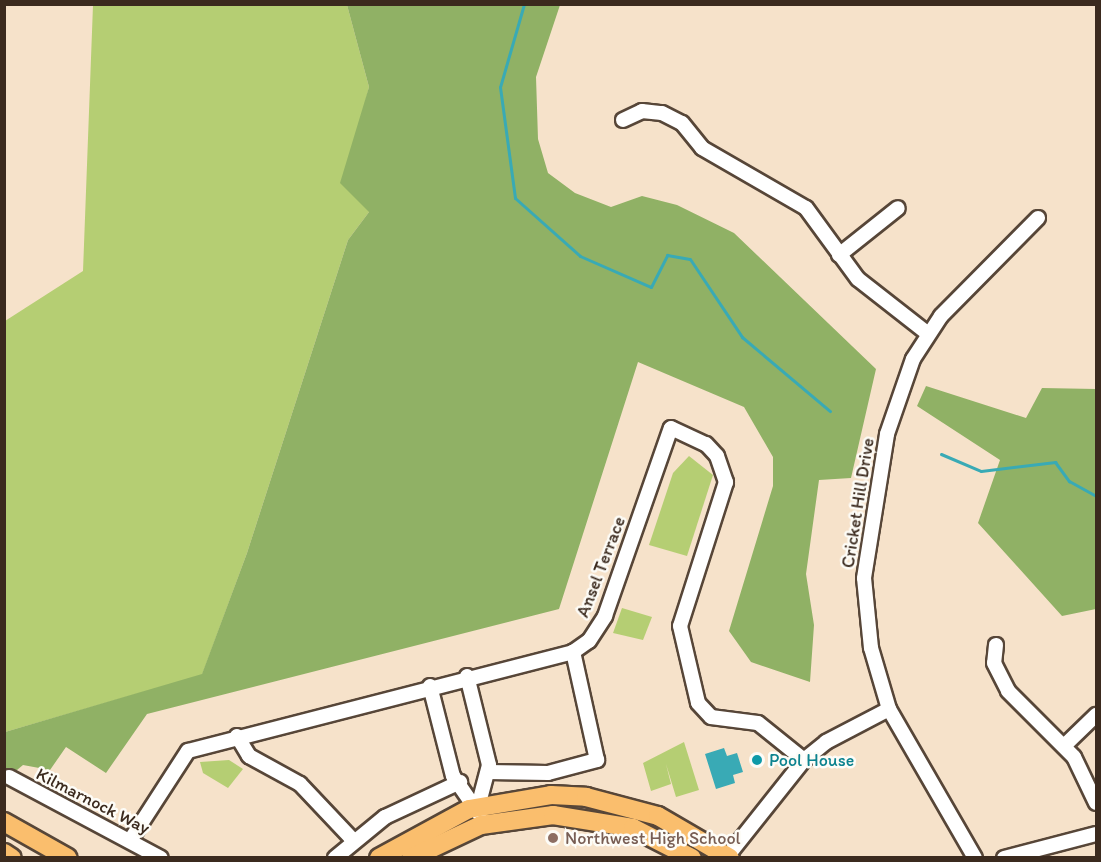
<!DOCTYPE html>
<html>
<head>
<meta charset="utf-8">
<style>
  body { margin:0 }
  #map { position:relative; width:1101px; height:862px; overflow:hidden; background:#f6e2ca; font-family:Itim,sans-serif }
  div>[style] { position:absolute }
  .green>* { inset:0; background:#b5ce73 }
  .forest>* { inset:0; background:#90b165 }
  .water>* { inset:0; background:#39aab5 }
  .stream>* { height:3px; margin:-1.5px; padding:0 1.5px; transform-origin:1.5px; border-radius:1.5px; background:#39aab5 }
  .roads { filter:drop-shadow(2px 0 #574638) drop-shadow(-2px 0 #574638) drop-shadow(0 2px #574638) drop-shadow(0 -2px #574638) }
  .minor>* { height:14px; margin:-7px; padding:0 7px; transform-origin:7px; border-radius:7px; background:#fff }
  .major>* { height:18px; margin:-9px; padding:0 9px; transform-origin:9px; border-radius:9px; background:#fabe6d }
  .dots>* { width:16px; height:16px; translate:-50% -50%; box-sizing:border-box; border:3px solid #fdfcf7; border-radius:50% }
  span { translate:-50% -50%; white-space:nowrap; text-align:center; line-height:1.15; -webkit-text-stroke:5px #fdfcf7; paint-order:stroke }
  .street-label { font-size:18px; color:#3b2a1e }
  .culture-label { font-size:18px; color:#0d838f }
  .left { translate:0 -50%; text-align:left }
  .education-label { font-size:18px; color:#785e54 }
  .frame { position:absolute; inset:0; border:6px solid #3b2a1e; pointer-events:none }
</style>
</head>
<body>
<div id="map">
  <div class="green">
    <i style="clip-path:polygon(93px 5px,347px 5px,369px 87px,360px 123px,369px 212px,348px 240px,247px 553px,202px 675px,5px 732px,5px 321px,83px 271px)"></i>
    <i style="clip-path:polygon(689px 456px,713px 475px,687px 556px,649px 545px,673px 473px)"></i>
    <i style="clip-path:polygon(622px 608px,652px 617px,643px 640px,613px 633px)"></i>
    <i style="clip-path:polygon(684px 742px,699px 790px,676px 797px,666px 764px,671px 784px,651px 791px,643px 763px)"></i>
    <i style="clip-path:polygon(229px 760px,243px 769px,228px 788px,203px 773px,200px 762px)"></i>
  </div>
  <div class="forest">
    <i style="clip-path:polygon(347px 5px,560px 5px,536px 77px,538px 139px,548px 173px,575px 193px,611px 207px,642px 196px,677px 205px,734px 233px,876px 369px,851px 478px,819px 480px,806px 574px,814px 625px,810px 682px,751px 662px,729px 631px,773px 486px,773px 457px,744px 407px,638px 362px,559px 609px,147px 714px,106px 773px,66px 747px,50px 770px,23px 765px,5px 780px,5px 732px,202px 674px,247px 553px,348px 240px,369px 212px,340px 183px,369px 87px)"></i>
    <i style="clip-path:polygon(926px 386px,1026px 418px,1042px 388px,1096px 389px,1096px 609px,1062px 616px,978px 523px,1000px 460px,917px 406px)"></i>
  </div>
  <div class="water">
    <i style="clip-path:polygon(724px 748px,727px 756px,737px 753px,743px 772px,733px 775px,735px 783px,716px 789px,705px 754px)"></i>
  </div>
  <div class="stream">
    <i style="left:524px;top:4px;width:86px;rotate:106.1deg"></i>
    <i style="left:500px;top:87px;width:112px;rotate:82.3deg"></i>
    <i style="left:515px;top:198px;width:87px;rotate:41.7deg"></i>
    <i style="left:580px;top:256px;width:77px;rotate:23.6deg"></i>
    <i style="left:651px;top:287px;width:36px;rotate:-63deg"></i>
    <i style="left:667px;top:255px;width:23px;rotate:10deg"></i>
    <i style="left:690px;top:259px;width:94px;rotate:56.3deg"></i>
    <i style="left:742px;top:337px;width:115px;rotate:40.1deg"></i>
    <i style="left:941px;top:454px;width:43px;rotate:23deg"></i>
    <i style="left:981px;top:471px;width:75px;rotate:-6.9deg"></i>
    <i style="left:1055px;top:462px;width:24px;rotate:54deg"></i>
    <i style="left:1069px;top:481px;width:31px;rotate:29deg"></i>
  </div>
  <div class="roads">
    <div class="minor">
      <i style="left:623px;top:120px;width:21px;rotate:-25deg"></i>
      <i style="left:642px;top:111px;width:20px;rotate:6deg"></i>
      <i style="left:662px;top:113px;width:22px;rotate:27deg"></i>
      <i style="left:682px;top:123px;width:32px;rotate:51deg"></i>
      <i style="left:702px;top:148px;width:120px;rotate:30deg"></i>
      <i style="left:806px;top:208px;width:88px;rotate:53.8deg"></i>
      <i style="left:858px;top:279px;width:88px;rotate:38deg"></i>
      <i style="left:839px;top:255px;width:75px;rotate:-38.5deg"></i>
      <i style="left:996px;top:645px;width:18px;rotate:96deg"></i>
      <i style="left:994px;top:663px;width:31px;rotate:63deg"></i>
      <i style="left:1008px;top:691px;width:93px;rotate:45deg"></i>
      <i style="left:1074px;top:757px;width:51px;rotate:64.4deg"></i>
      <i style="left:467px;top:676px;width:92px;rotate:76.1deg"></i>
      <i style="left:489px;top:765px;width:43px;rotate:104.7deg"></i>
      <i style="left:430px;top:686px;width:93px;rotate:75.7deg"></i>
      <i style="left:453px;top:776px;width:47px;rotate:55.3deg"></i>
      <i style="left:237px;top:736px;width:23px;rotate:59deg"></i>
      <i style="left:249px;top:756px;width:58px;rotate:28.8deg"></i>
      <i style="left:300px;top:784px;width:77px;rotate:46.6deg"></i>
      <i style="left:1064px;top:746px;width:45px;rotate:-44.1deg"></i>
      <i style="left:488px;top:772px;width:60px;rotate:1deg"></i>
      <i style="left:548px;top:773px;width:51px;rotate:-14.9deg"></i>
      <i style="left:597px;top:760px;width:111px;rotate:-102.5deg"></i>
      <i style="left:9px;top:777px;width:172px;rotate:28.1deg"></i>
      <i style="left:131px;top:839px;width:105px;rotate:-57.1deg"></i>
      <i style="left:188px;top:751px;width:398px;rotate:-14.4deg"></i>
      <i style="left:573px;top:652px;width:19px;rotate:-35deg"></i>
      <i style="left:589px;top:641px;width:30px;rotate:-57deg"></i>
      <i style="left:605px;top:616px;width:199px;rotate:-70.7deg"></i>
      <i style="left:671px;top:428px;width:38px;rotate:25deg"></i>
      <i style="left:706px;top:444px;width:16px;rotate:47deg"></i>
      <i style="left:717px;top:456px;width:28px;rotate:71deg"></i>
      <i style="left:726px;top:482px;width:151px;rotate:107.7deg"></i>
      <i style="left:680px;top:626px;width:79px;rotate:76.8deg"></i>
      <i style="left:698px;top:703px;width:19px;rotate:47deg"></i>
      <i style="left:711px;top:717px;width:47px;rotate:7.3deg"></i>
      <i style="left:758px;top:723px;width:59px;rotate:38.8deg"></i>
      <i style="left:335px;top:858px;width:65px;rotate:-39.4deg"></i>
      <i style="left:385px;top:817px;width:83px;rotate:-25deg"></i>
      <i style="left:726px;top:858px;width:125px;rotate:-51.5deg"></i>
      <i style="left:804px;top:760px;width:28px;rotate:-39deg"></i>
      <i style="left:826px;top:742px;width:71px;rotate:-27.6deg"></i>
      <i style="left:975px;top:858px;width:172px;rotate:-120deg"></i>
      <i style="left:889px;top:709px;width:64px;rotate:-106.4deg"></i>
      <i style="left:871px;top:648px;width:70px;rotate:-95.7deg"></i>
      <i style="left:864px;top:578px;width:146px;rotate:-80.9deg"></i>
      <i style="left:887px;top:434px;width:79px;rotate:-70.9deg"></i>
      <i style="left:913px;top:359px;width:51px;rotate:-56.9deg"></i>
      <i style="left:941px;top:316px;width:138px;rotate:-45.3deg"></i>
      <i style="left:1004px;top:858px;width:95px;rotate:-14.6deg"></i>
    </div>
    <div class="major">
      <i style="left:4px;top:822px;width:73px;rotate:29.4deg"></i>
      <i style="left:4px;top:853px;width:9px;rotate:32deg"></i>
      <i style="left:379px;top:858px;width:102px;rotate:-28.6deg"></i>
      <i style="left:469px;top:809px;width:83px;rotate:-9.7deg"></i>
      <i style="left:551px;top:795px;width:35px;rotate:3deg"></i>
      <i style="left:586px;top:797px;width:74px;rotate:14.8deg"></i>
      <i style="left:658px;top:816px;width:83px;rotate:30.3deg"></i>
      <i style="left:411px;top:858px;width:77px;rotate:-25.2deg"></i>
      <i style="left:481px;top:825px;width:73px;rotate:-7.9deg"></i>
      <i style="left:553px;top:815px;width:81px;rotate:9.2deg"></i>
      <i style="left:633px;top:828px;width:66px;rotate:27deg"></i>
    </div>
  </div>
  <div class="dots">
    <i style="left:757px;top:760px;background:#0f9aa8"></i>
    <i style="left:553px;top:838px;background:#8d6e63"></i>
  </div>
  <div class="street-label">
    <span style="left:858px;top:503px;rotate:-81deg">Cricket Hill Drive</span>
    <span style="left:601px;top:567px;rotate:-69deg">Ansel Terrace</span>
    <span style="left:93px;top:801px;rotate:27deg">Kilmarnock Way</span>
  </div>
  <div class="culture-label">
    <span class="left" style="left:769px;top:760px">Pool House</span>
  </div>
  <div class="education-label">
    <span class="left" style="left:565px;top:838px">Northwest High School</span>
  </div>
  <div class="frame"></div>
</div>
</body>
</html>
